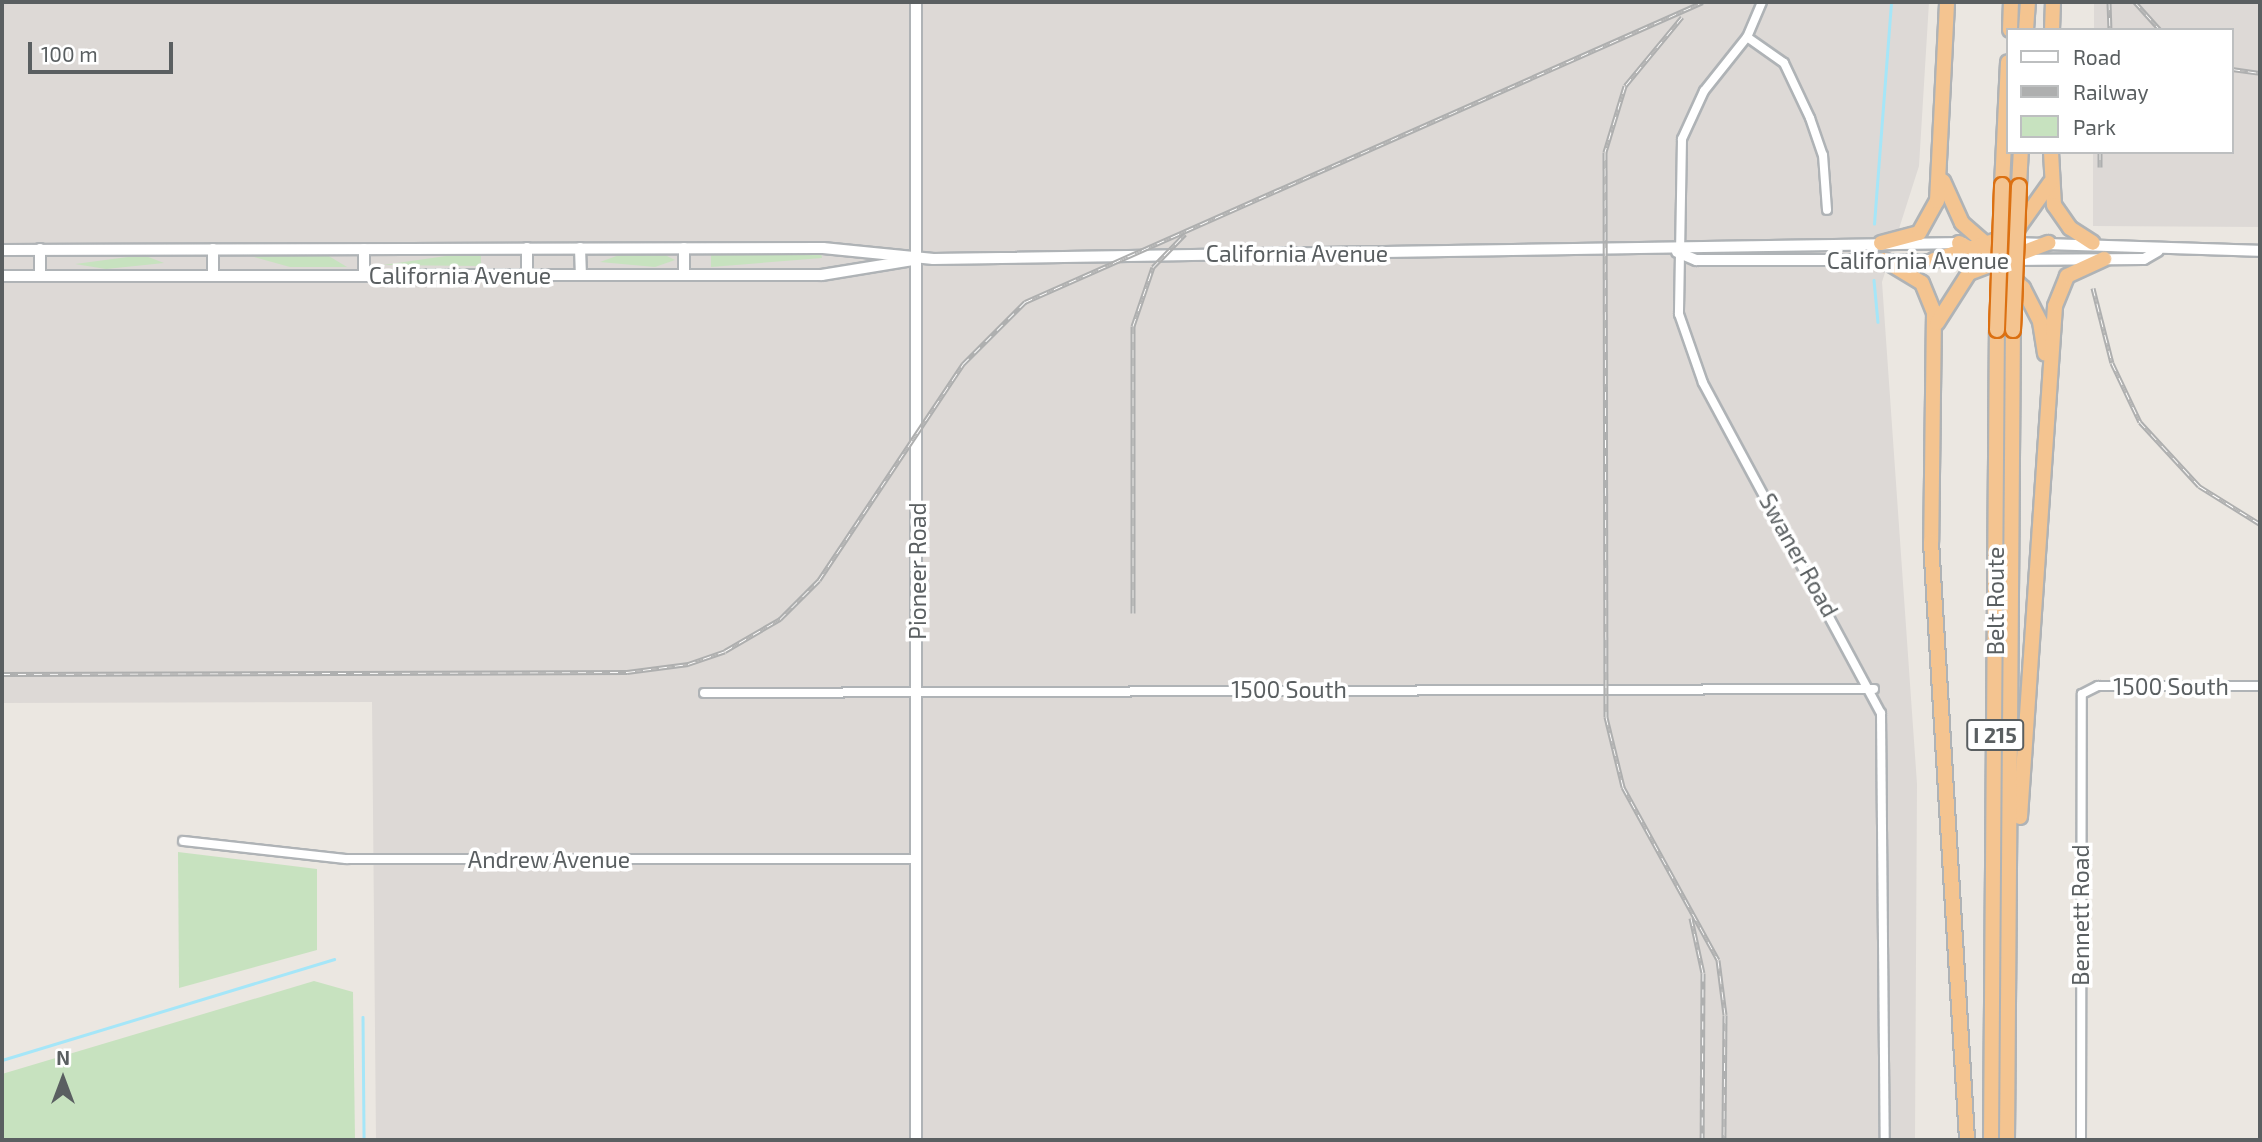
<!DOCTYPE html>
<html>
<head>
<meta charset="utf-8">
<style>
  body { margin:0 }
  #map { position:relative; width:2262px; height:1142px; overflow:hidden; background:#ebe7e1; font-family:"Exo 2",sans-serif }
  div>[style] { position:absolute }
  .industrial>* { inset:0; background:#ddd9d6 }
  .green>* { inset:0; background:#c7e2bf }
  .stream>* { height:2.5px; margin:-1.25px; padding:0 1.25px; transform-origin:1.25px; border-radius:1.25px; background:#a5e6f8 }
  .roads { filter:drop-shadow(2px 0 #afb3b6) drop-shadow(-2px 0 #afb3b6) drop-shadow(0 2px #afb3b6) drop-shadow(0 -2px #afb3b6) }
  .street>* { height:8px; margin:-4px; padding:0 4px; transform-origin:4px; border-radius:4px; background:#fff }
  .secondary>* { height:10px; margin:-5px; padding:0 5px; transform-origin:5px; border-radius:5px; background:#fff }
  .highway>* { height:14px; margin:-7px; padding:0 7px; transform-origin:7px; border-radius:7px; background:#f4c490 }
  .rail>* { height:5px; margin-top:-2.5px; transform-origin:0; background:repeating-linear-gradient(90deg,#fff 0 8px,#aeafaf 0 16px); box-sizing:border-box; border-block:2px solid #aeafaf }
  .bridges { filter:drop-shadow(2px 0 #db7012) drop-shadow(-2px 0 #db7012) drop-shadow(0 2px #db7012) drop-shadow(0 -2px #db7012) }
  .highway-bridge>* { height:14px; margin:-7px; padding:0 7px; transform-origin:7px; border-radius:7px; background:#f4c490 }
  span { translate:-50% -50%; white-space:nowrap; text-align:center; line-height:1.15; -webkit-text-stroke:7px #fff; paint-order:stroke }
  .shield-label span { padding:2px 5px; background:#fff; border:2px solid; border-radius:5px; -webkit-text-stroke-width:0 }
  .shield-label { font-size:21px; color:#5a5f61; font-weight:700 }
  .street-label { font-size:23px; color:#5a5f61 }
  .frame { position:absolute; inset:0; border:4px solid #5a5f61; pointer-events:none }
  .legend { position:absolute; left:2006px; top:28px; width:228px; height:126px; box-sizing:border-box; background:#fff; border:2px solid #bdbfc0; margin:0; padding:9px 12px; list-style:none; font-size:21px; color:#5a5f61 }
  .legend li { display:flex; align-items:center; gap:14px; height:35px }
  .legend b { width:35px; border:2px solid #bdbfc0 }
  .north { position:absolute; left:28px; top:1044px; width:70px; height:70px; -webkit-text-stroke:5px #fff; paint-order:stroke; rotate:0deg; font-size:19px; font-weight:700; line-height:28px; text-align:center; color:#5a5f61 }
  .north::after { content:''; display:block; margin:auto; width:24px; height:32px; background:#5a5f61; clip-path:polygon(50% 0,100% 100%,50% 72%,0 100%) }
  .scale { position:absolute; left:28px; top:42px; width:145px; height:32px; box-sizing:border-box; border:4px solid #5a5f61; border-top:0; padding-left:9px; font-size:21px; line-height:24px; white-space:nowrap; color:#5a5f61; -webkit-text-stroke:5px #fff; paint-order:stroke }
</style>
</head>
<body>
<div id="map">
  <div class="industrial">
    <i style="clip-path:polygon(2px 2px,1929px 2px,1919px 166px,1882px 282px,1917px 784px,1915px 1140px,376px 1140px,372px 702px,2px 703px)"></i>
    <i style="clip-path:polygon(2094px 2px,2260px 2px,2260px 227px,2093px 226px,2093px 152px,2232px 152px,2232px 30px,2094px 30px)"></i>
  </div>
  <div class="green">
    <i style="clip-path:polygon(821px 253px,822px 258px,711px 267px,711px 254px)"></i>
    <i style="clip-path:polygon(622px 254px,665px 255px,675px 260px,655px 267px,600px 262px)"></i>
    <i style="clip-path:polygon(143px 255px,164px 263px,106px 269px,75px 264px)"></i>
    <i style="clip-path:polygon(247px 255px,327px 255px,347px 267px,290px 267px)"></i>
    <i style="clip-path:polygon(453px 255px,481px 255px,481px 266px,383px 265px)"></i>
    <i style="clip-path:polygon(178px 852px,317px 869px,317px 950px,179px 988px)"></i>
    <i style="clip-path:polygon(314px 981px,353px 992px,355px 1140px,2px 1140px,2px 1074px)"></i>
  </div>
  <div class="stream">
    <i style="left:1874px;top:224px;width:223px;rotate:-85.6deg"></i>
    <i style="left:1874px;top:280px;width:42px;rotate:84.6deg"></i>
    <i style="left:363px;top:1017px;width:123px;rotate:89.5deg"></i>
    <i style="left:2px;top:1060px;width:347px;rotate:-16.9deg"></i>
  </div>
  <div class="roads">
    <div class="street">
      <i style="left:1762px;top:2px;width:38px;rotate:113deg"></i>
      <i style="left:1747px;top:37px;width:69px;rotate:128.5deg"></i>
      <i style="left:1704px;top:91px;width:53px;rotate:114.6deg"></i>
      <i style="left:1682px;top:139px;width:175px;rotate:91deg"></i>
      <i style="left:1679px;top:314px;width:73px;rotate:70.8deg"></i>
      <i style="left:1703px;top:383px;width:375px;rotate:61.7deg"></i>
      <i style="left:1881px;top:713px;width:427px;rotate:89.5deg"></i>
      <i style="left:1747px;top:37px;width:45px;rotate:35.1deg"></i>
      <i style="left:1784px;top:63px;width:61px;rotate:64.7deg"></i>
      <i style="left:1810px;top:118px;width:39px;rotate:71deg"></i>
      <i style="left:1823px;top:155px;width:55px;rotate:85.8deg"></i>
      <i style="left:704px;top:693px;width:1170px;rotate:-0.2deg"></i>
      <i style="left:183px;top:841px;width:164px;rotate:6.3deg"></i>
      <i style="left:346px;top:859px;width:571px"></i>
      <i style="left:2081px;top:1140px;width:446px;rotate:-89.9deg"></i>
      <i style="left:2082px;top:694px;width:18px;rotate:-27deg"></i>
      <i style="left:2098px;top:686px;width:162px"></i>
    </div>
    <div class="secondary">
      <i style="left:916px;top:2px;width:1138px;rotate:90deg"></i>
      <i style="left:2011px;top:243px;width:249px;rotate:1.8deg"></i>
      <i style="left:527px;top:248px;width:27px;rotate:90deg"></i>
      <i style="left:580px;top:248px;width:27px;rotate:88deg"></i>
      <i style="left:40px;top:249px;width:27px;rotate:90deg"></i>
      <i style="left:213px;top:249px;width:26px;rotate:90deg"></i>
      <i style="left:2px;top:250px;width:821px;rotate:-0.14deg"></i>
      <i style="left:823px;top:248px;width:111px;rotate:5.7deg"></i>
      <i style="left:933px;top:259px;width:1030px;rotate:-0.89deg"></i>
      <i style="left:1677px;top:252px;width:21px;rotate:23deg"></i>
      <i style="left:1696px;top:260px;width:294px"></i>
      <i style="left:2013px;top:260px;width:131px;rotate:-0.4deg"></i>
      <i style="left:2144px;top:259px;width:16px;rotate:-30deg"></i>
      <i style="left:684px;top:274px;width:26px;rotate:-90deg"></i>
      <i style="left:364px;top:275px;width:26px;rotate:-90deg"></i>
      <i style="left:2px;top:276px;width:820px;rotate:-0.07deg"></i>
      <i style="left:822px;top:275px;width:93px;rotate:-9.3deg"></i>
    </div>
    <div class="highway">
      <i style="left:2010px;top:30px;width:28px;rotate:-88deg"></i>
      <i style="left:2026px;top:30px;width:28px;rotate:-86deg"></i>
      <i style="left:2052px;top:30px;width:28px;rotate:-88deg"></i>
      <i style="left:2051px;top:152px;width:53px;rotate:86.8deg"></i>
      <i style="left:2054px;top:205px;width:28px;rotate:55deg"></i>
      <i style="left:2070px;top:228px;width:27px;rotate:33deg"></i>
      <i style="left:1943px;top:181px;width:46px;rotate:65.7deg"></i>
      <i style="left:1962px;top:223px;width:38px;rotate:41deg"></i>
      <i style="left:2002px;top:185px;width:123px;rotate:-87.2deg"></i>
      <i style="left:2019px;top:186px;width:34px;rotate:-87deg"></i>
      <i style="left:1881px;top:243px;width:39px;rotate:-15deg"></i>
      <i style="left:1919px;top:233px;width:37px;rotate:-61deg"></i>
      <i style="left:1937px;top:201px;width:199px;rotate:-87.1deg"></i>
      <i style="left:1959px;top:243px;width:44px;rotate:28.3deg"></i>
      <i style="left:1998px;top:264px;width:35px;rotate:44deg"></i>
      <i style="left:2023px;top:288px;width:38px;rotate:63deg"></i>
      <i style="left:2040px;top:322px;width:32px;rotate:81deg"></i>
      <i style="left:1884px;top:260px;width:44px;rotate:31.2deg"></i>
      <i style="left:1922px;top:283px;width:31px;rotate:68deg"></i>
      <i style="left:1934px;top:312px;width:230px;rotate:90.7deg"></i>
      <i style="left:1931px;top:542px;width:599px;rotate:86.55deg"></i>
      <i style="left:1934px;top:260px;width:83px;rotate:-17.6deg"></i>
      <i style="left:2013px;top:235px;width:64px;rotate:-54.6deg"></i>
      <i style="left:1937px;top:323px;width:59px;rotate:-57.4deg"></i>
      <i style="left:1969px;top:273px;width:85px;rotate:-20.8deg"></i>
      <i style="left:2020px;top:817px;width:512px;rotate:-86.08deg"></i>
      <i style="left:2055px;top:306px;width:32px;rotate:-68deg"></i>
      <i style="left:2067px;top:276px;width:41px;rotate:-24.7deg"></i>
      <i style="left:1991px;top:1140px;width:810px;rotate:-89.58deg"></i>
      <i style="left:2007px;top:1140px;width:810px;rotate:-89.58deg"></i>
    </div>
  </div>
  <div class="rail">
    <i style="left:2109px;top:2px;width:28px;rotate:88deg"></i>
    <i style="left:2135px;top:2px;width:38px;rotate:48deg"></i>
    <i style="left:1682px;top:17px;width:89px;rotate:129.6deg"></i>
    <i style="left:1625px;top:86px;width:69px;rotate:106.9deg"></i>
    <i style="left:1605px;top:152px;width:565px;rotate:89.9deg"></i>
    <i style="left:1606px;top:717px;width:72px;rotate:76.3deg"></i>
    <i style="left:1623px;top:787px;width:197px;rotate:61.2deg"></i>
    <i style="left:1718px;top:960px;width:55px;rotate:82.7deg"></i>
    <i style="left:1725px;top:1015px;width:125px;rotate:90.5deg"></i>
    <i style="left:2232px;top:69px;width:28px;rotate:8deg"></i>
    <i style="left:2100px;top:152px;width:15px;rotate:90deg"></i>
    <i style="left:2093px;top:288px;width:77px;rotate:75.8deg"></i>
    <i style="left:2112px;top:363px;width:65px;rotate:64.6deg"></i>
    <i style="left:2140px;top:422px;width:87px;rotate:47.3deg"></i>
    <i style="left:2199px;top:486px;width:72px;rotate:31.9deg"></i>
    <i style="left:1133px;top:613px;width:287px;rotate:-90deg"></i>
    <i style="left:1133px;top:326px;width:62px;rotate:-71.3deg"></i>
    <i style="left:1153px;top:267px;width:46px;rotate:-45.9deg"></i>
    <i style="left:2px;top:674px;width:625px;rotate:-0.18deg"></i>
    <i style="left:627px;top:672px;width:62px;rotate:-7.5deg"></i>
    <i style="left:688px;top:664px;width:39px;rotate:-19deg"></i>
    <i style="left:725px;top:651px;width:64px;rotate:-30.2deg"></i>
    <i style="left:780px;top:619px;width:55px;rotate:-45deg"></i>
    <i style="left:819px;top:580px;width:260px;rotate:-56.3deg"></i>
    <i style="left:963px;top:364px;width:88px;rotate:-45deg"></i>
    <i style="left:1025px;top:302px;width:741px;rotate:-23.87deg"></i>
    <i style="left:1691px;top:918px;width:56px;rotate:77.7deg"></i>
    <i style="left:1703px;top:973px;width:167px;rotate:90.3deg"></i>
  </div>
  <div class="bridges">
    <div class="highway-bridge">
      <i style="left:1997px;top:330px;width:145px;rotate:-88deg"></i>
      <i style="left:2013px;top:330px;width:144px;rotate:-87.6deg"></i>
    </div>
  </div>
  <div class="shield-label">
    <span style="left:1995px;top:735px">I 215</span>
  </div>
  <div class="street-label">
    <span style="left:1297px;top:253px">California Avenue</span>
    <span style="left:1918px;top:260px">California Avenue</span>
    <span style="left:460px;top:275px">California Avenue</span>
    <span style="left:1799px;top:555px;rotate:61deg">Swaner Road</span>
    <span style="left:917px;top:571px;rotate:-90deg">Pioneer Road</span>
    <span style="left:1995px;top:601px;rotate:-90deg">Belt Route</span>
    <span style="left:2171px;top:686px">1500 South</span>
    <span style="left:1289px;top:689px">1500 South</span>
    <span style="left:549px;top:859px">Andrew Avenue</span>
    <span style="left:2080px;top:915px;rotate:-90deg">Bennett Road</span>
  </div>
  <div class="frame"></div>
  <ul class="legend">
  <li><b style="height:9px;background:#fff"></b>Road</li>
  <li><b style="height:9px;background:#aeafaf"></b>Railway</li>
  <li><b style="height:19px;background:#c7e2bf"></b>Park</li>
  </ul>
  <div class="north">N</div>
  <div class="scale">100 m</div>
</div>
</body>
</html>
